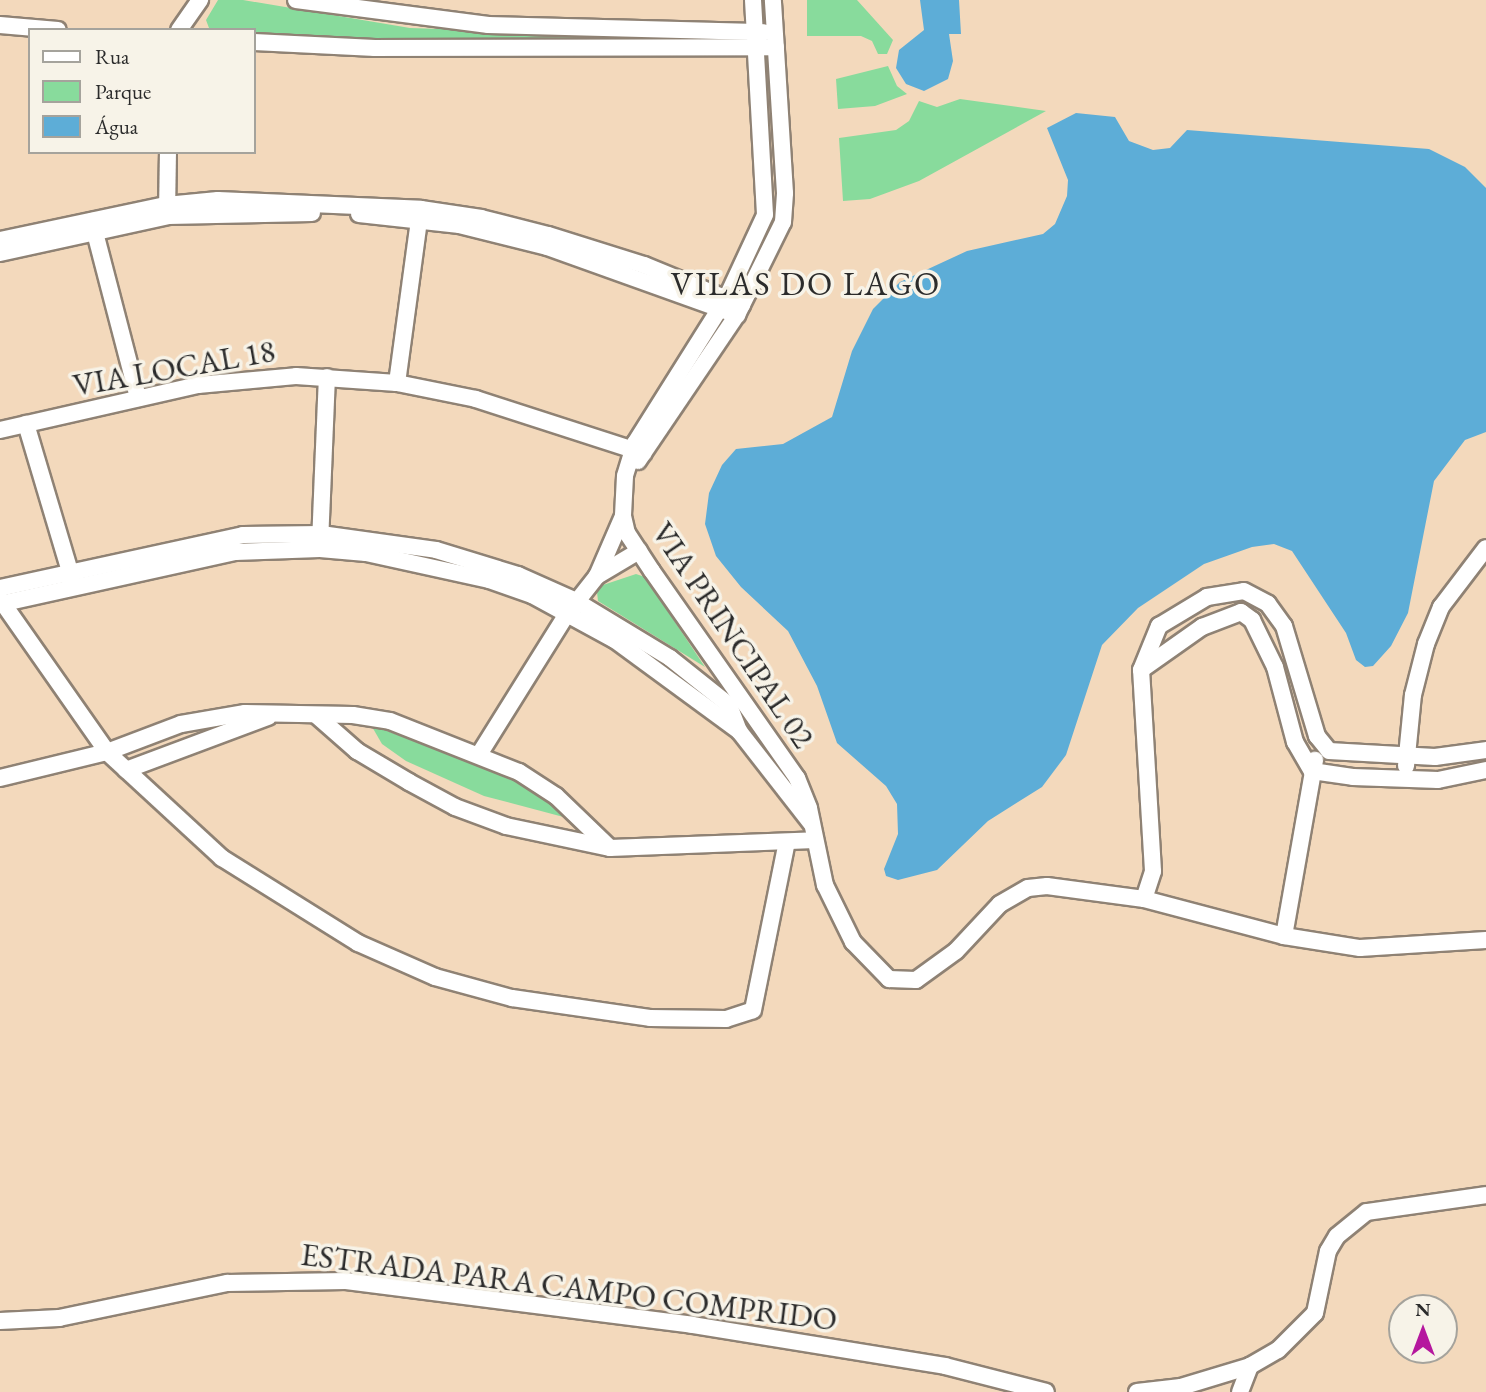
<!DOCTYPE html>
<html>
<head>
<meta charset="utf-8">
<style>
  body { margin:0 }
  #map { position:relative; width:1486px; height:1392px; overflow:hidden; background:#f3d9bc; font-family:"EB Garamond",serif }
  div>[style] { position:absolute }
  .green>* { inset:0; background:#88db9c }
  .water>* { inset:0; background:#5dadd7 }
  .roads { filter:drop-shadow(2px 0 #8f8274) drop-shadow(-2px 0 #8f8274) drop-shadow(0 2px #8f8274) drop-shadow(0 -2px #8f8274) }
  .minor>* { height:16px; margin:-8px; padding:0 8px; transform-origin:8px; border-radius:8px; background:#fff }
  span { translate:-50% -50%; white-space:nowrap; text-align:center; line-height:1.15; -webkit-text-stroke:7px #f7f3e8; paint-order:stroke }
  .street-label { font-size:32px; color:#2b2b2b }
  .neighbourhood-label { font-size:33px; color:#2b2b2b; letter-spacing:2px }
  .legend { position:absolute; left:28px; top:28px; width:228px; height:126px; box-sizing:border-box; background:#f7f3e8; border:2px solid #a5a39c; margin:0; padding:9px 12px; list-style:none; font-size:21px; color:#2b2b2b }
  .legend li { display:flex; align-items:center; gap:14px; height:35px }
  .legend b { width:35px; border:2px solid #a5a39c }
  .north { position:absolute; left:1388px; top:1294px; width:70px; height:70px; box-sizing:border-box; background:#f7f3e8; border:2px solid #a5a39c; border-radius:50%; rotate:0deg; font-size:19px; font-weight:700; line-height:28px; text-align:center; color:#2b2b2b }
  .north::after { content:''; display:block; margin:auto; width:24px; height:32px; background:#b5179e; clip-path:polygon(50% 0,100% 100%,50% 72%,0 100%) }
</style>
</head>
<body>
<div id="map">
  <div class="green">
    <i style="clip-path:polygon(218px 0,243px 0,410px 28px,619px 35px,619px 40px,388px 40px,221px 30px,209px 28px,206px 20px)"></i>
    <i style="clip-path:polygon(807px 0,857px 0,893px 40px,887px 54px,878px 54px,872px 41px,861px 36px,807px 36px)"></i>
    <i style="clip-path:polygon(888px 66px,897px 86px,907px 94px,875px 106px,838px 109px,836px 79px)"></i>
    <i style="clip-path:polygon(960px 99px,1046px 111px,919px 181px,870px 199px,843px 201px,839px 138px,896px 130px,909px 121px,919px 101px,937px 107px)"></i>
    <i style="clip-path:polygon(636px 574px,645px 577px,705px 667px,598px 601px,597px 592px,603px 585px)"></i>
    <i style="clip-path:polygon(371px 725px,519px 780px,571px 819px,484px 796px,406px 761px,382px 744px)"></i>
  </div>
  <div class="water">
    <i style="clip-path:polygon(920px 0,959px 0,961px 34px,949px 34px,953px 61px,948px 79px,924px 91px,906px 84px,896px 68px,899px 50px,924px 30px)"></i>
    <i style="clip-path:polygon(1076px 113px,1115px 117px,1129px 141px,1153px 150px,1170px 148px,1187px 130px,1429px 149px,1465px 167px,1486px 188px,1486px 432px,1465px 440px,1434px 481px,1408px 613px,1391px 646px,1373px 666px,1365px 667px,1356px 660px,1346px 633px,1292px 551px,1274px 544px,1252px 547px,1204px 564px,1138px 608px,1102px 645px,1066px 755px,1042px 787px,988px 821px,937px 870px,898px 880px,886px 876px,884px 869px,898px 834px,897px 804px,886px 786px,837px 743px,817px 686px,788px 631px,741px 587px,716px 556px,705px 524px,709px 493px,722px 465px,736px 449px,783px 444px,832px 417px,852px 351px,873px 309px,900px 282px,967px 251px,1043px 234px,1055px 224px,1067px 196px,1068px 180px,1047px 128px)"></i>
  </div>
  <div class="roads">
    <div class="minor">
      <i style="left:296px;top:0;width:194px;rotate:7.4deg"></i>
      <i style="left:488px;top:25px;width:276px;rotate:1.5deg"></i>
      <i style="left:753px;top:0;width:215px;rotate:86.8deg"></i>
      <i style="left:765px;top:215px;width:90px;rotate:114.9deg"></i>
      <i style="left:727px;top:297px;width:173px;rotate:122.2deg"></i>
      <i style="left:635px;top:443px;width:34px;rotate:107deg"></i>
      <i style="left:625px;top:476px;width:40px;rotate:92.9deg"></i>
      <i style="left:623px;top:516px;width:17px;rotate:77deg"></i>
      <i style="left:627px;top:533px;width:45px;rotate:56.7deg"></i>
      <i style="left:652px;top:571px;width:253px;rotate:55deg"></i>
      <i style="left:797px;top:778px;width:32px;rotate:68deg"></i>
      <i style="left:809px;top:808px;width:79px;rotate:78.3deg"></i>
      <i style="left:825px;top:885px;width:64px;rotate:63.8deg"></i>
      <i style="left:853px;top:942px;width:52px;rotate:45.8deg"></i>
      <i style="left:889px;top:979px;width:27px;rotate:2deg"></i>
      <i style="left:916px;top:980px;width:49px;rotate:-35.9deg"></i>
      <i style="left:956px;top:951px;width:64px;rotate:-46.9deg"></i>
      <i style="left:1000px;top:904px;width:32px;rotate:-30deg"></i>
      <i style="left:1028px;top:888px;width:19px;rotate:-6deg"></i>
      <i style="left:1047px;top:886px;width:98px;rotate:7.6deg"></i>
      <i style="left:1144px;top:899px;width:145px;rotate:14.8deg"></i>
      <i style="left:1284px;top:936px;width:77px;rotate:9deg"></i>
      <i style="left:1360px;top:948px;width:126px;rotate:-3.6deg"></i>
      <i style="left:0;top:25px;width:58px;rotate:4.9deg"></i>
      <i style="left:179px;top:30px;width:37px;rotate:-55deg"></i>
      <i style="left:254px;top:42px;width:121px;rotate:2.8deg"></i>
      <i style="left:375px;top:48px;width:401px;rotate:-0.1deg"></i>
      <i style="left:167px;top:214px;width:62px;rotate:-89.1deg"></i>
      <i style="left:359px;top:214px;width:101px;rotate:6.3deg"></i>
      <i style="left:459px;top:225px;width:91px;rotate:14deg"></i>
      <i style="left:547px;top:247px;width:202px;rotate:19.7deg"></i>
      <i style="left:92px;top:221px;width:183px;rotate:75.4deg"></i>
      <i style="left:0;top:240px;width:170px;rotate:-11.9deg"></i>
      <i style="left:166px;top:205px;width:52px;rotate:-5.5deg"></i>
      <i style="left:218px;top:200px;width:203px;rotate:2.5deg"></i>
      <i style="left:421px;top:209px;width:61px;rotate:8.5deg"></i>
      <i style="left:481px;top:218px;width:69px;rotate:14.2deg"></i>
      <i style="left:548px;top:235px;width:101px;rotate:17.4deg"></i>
      <i style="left:644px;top:265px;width:106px;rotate:22.2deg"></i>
      <i style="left:0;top:253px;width:172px;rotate:-12.4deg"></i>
      <i style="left:168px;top:216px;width:144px;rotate:-1.2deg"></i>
      <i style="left:397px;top:383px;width:172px;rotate:-82.3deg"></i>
      <i style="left:26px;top:424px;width:161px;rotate:73.4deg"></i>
      <i style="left:0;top:430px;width:203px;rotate:-12.8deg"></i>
      <i style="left:198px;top:385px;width:98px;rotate:-5.2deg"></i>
      <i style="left:296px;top:376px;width:101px;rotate:4deg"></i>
      <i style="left:397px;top:383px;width:81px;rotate:11.4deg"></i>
      <i style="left:476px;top:399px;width:176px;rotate:17.9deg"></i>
      <i style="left:638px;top:461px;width:176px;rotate:-55.9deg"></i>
      <i style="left:737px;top:315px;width:104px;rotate:-63.7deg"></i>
      <i style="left:783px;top:222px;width:29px;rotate:-86deg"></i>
      <i style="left:785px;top:193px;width:193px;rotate:-93.6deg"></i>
      <i style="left:320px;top:543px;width:166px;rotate:-87.6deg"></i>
      <i style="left:597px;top:576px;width:49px;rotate:-30.8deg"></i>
      <i style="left:0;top:588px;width:249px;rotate:-12.3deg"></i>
      <i style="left:243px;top:535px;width:78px;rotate:-0.7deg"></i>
      <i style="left:321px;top:534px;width:116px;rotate:7.9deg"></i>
      <i style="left:436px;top:550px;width:86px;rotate:17deg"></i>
      <i style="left:518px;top:575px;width:64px;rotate:24.1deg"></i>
      <i style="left:576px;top:601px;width:110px;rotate:31.2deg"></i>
      <i style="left:670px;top:658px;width:75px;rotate:38.5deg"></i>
      <i style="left:729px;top:705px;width:28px;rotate:69deg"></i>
      <i style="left:739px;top:731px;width:117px;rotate:52deg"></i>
      <i style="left:0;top:599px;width:187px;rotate:55deg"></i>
      <i style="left:107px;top:752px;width:79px;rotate:-20.7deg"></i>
      <i style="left:181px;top:724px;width:65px;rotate:-9.8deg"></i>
      <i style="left:245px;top:713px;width:108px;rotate:1.1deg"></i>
      <i style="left:353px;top:715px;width:37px;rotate:9deg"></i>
      <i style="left:390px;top:721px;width:139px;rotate:21.6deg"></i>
      <i style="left:519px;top:772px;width:44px;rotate:33deg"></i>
      <i style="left:556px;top:796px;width:75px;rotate:43.9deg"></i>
      <i style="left:0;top:604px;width:241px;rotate:-12.5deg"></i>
      <i style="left:235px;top:552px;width:85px;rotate:-2deg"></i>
      <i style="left:320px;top:549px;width:46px;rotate:5deg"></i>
      <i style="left:366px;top:553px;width:126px;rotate:12.4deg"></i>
      <i style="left:489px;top:580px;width:46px;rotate:19.2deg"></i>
      <i style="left:532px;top:595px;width:94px;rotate:28.5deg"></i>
      <i style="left:615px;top:640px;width:154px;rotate:36.3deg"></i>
      <i style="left:1141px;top:670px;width:75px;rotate:-35.2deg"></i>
      <i style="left:1202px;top:627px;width:42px;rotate:-21deg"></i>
      <i style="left:1241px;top:612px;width:14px;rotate:36deg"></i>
      <i style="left:1252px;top:620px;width:52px;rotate:63.9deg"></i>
      <i style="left:1275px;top:667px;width:78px;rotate:75.1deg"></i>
      <i style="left:1295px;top:742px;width:34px;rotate:60deg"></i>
      <i style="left:1312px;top:771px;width:41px;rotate:8.3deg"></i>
      <i style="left:1353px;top:777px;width:85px;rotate:2deg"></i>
      <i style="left:1438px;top:780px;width:49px;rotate:-11.8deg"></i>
      <i style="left:316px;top:715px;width:55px;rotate:41.3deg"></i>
      <i style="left:357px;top:751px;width:61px;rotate:30.8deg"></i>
      <i style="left:409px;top:782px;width:52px;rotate:28.5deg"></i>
      <i style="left:455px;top:807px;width:54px;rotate:20.4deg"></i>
      <i style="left:506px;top:826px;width:106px;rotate:11.9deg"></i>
      <i style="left:610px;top:848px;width:205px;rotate:-2.2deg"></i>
      <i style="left:480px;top:753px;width:164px;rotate:-58deg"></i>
      <i style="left:567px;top:614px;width:48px;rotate:-51.7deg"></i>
      <i style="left:597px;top:576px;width:65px;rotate:-66.6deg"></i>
      <i style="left:1406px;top:766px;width:71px;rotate:-84.4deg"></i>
      <i style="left:1413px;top:695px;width:53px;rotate:-75.7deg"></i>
      <i style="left:1426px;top:644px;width:40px;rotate:-68deg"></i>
      <i style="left:1441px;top:607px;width:74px;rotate:-52.7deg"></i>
      <i style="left:126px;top:770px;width:152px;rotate:-20.5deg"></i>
      <i style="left:0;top:778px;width:110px;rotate:-13.7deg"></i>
      <i style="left:107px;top:752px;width:156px;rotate:42.7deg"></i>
      <i style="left:222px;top:858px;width:160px;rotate:32deg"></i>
      <i style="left:358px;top:943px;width:84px;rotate:23.8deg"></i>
      <i style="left:435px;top:977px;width:80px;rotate:15.3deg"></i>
      <i style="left:512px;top:998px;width:139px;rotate:8.2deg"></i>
      <i style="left:650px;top:1018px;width:76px;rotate:0.8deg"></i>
      <i style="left:726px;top:1019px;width:28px;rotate:-18deg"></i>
      <i style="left:753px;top:1010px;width:171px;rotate:-78.6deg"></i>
      <i style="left:1144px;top:899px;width:29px;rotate:-72deg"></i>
      <i style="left:1153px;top:871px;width:201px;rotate:-93.4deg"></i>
      <i style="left:1141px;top:670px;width:48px;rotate:-67.8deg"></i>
      <i style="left:1159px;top:626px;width:56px;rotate:-31.1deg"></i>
      <i style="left:1207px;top:597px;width:37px;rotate:-9deg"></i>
      <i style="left:1244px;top:591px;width:27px;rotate:28deg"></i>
      <i style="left:1268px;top:604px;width:27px;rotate:54deg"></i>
      <i style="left:1284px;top:626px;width:115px;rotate:73.3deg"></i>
      <i style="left:1317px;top:736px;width:19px;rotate:51deg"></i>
      <i style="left:1329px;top:751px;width:106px;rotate:3.2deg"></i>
      <i style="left:1435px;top:757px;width:51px;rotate:-7.8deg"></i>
      <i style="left:1284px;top:936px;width:179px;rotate:-80deg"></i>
      <i style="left:0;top:1321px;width:59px;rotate:-2.9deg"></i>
      <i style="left:59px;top:1318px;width:172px;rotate:-11.8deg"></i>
      <i style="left:227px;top:1283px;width:119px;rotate:-1deg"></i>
      <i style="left:346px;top:1281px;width:349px;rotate:7.2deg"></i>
      <i style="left:692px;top:1325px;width:256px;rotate:9.2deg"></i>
      <i style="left:945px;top:1366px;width:104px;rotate:14.4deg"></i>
      <i style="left:1137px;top:1392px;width:44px;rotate:-6.5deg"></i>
      <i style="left:1181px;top:1387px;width:72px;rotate:-16.9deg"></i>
      <i style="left:1250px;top:1366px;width:32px;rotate:-30deg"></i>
      <i style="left:1278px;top:1350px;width:52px;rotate:-45deg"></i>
      <i style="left:1315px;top:1313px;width:63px;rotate:-78.2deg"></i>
      <i style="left:1328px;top:1251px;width:17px;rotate:-59deg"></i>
      <i style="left:1337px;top:1236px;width:38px;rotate:-39deg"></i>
      <i style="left:1367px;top:1212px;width:120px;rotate:-8.1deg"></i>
      <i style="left:1240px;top:1392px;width:28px;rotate:-69deg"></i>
    </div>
  </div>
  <div class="street-label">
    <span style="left:174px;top:368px;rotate:-10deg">VIA LOCAL 18</span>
    <span style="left:733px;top:635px;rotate:56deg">VIA PRINCIPAL 02</span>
    <span style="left:569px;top:1287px;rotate:7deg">ESTRADA PARA CAMPO COMPRIDO</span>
  </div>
  <div class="neighbourhood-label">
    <span style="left:806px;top:284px">VILAS DO LAGO</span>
  </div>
  <ul class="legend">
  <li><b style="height:9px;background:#fff"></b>Rua</li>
  <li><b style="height:19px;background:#88db9c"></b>Parque</li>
  <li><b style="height:19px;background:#5dadd7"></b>Água</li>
  </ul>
  <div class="north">N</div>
</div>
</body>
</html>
